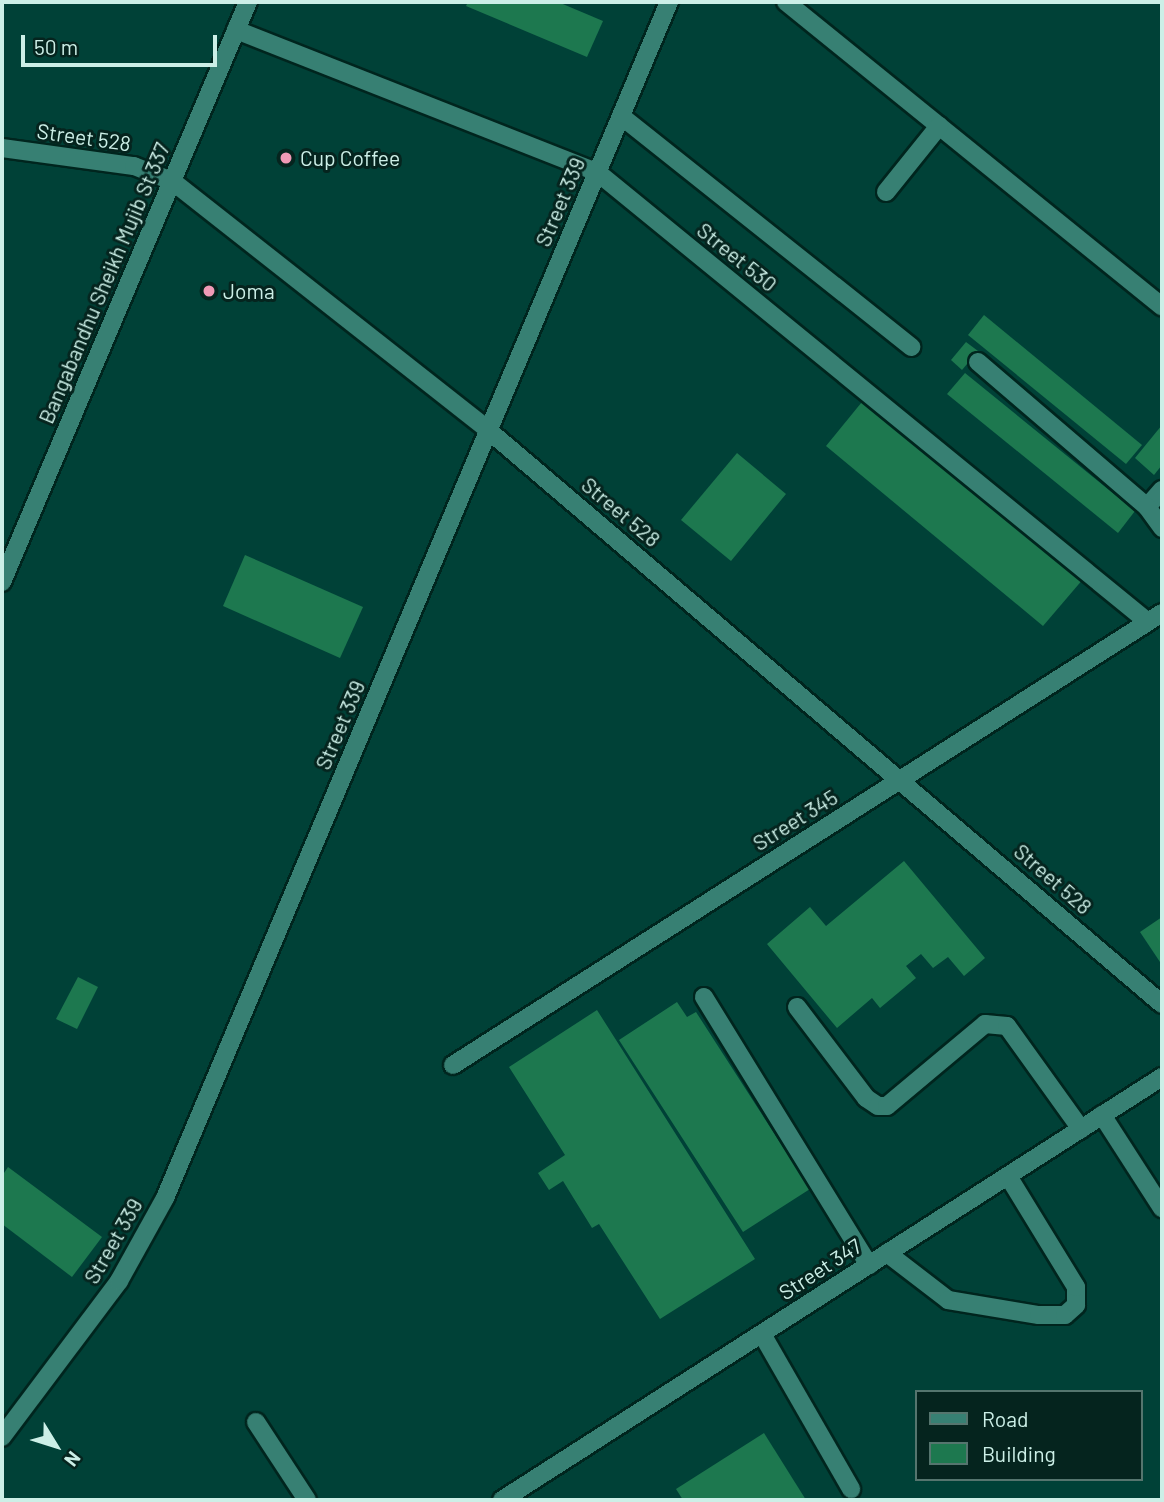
<!DOCTYPE html>
<html>
<head>
<meta charset="utf-8">
<style>
  body { margin:0 }
  #map { position:relative; width:1164px; height:1502px; overflow:hidden; background:#004137; font-family:Barlow,sans-serif }
  div>[style] { position:absolute }
  .building>* { inset:0; background:#1d784f }
  .roads { filter:drop-shadow(2px 0 #00251e) drop-shadow(-2px 0 #00251e) drop-shadow(0 2px #00251e) drop-shadow(0 -2px #00251e) }
  .minor>* { height:18px; margin:-9px; padding:0 9px; transform-origin:9px; border-radius:9px; background:#378073 }
  .dots>* { width:19px; height:19px; translate:-50% -50%; box-sizing:border-box; border:4px solid #05241e; border-radius:50% }
  span { translate:-50% -50%; white-space:nowrap; text-align:center; line-height:1.15; -webkit-text-stroke:6px #05241e; paint-order:stroke }
  .street-label { font-size:21px; color:#ccefe7 }
  .poi-label { font-size:21px; color:#ccefe7 }
  .left { translate:0 -50%; text-align:left }
  .frame { position:absolute; inset:0; border:4px solid #ccefe7; pointer-events:none }
  .legend { position:absolute; left:915px; top:1390px; width:228px; height:91px; box-sizing:border-box; background:#05241e; border:2px solid #55756e; margin:0; padding:9px 12px; list-style:none; font-size:21px; color:#ccefe7 }
  .legend li { display:flex; align-items:center; gap:14px; height:35px }
  .legend b { width:35px; border:2px solid #55756e }
  .north { position:absolute; left:21px; top:1411px; width:70px; height:70px; -webkit-text-stroke:5px #05241e; paint-order:stroke; rotate:128deg; font-size:19px; font-weight:700; line-height:28px; text-align:center; color:#ccefe7 }
  .north::after { content:''; display:block; margin:auto; width:24px; height:32px; background:#ccefe7; clip-path:polygon(50% 0,100% 100%,50% 72%,0 100%) }
  .scale { position:absolute; left:21px; top:35px; width:196px; height:32px; box-sizing:border-box; border:4px solid #ccefe7; border-top:0; padding-left:9px; font-size:21px; line-height:24px; white-space:nowrap; color:#ccefe7; -webkit-text-stroke:5px #05241e; paint-order:stroke }
</style>
</head>
<body>
<div id="map">
  <div class="building">
    <i style="clip-path:polygon(468px 2px,558px 2px,603px 21px,587px 57px,466px 6px)"></i>
    <i style="clip-path:polygon(984px 315px,1142px 445px,1126px 464px,968px 335px)"></i>
    <i style="clip-path:polygon(966px 342px,978px 351px,962px 370px,951px 360px)"></i>
    <i style="clip-path:polygon(965px 373px,1135px 511px,1118px 533px,947px 394px)"></i>
    <i style="clip-path:polygon(866px 397px,1084px 578px,1043px 626px,826px 446px)"></i>
    <i style="clip-path:polygon(1162px 425px,1162px 465px,1154px 475px,1135px 458px)"></i>
    <i style="clip-path:polygon(737px 453px,786px 494px,731px 561px,681px 520px)"></i>
    <i style="clip-path:polygon(245px 555px,363px 607px,340px 658px,223px 606px)"></i>
    <i style="clip-path:polygon(904px 861px,985px 958px,964px 976px,948px 957px,933px 968px,921px 954px,906px 966px,916px 978px,880px 1008px,872px 998px,837px 1028px,767px 944px,810px 907px,826px 926px)"></i>
    <i style="clip-path:polygon(1162px 917px,1162px 965px,1140px 932px)"></i>
    <i style="clip-path:polygon(78px 977px,98px 987px,77px 1029px,56px 1019px)"></i>
    <i style="clip-path:polygon(677px 1002px,687px 1017px,696px 1012px,810px 1189px,743px 1232px,619px 1040px)"></i>
    <i style="clip-path:polygon(597px 1010px,755px 1259px,660px 1319px,599px 1224px,592px 1228px,563px 1181px,549px 1190px,538px 1173px,565px 1155px,509px 1067px)"></i>
    <i style="clip-path:polygon(8px 1167px,102px 1237px,72px 1277px,2px 1224px,2px 1176px)"></i>
    <i style="clip-path:polygon(764px 1433px,806px 1500px,683px 1500px,676px 1489px)"></i>
  </div>
  <div class="roads">
    <div class="minor">
      <i style="left:786px;top:2px;width:484px;rotate:39deg"></i>
      <i style="left:236px;top:30px;width:388px;rotate:21.5deg"></i>
      <i style="left:597px;top:172px;width:711px;rotate:39.24deg"></i>
      <i style="left:621px;top:116px;width:371px;rotate:38.5deg"></i>
      <i style="left:2px;top:148px;width:133px;rotate:7.8deg"></i>
      <i style="left:134px;top:166px;width:41px;rotate:21.5deg"></i>
      <i style="left:172px;top:181px;width:402px;rotate:38.2deg"></i>
      <i style="left:488px;top:430px;width:885px;rotate:40.42deg"></i>
      <i style="left:886px;top:192px;width:85px;rotate:-51.2deg"></i>
      <i style="left:978px;top:362px;width:223px;rotate:40.6deg"></i>
      <i style="left:1147px;top:507px;width:23px;rotate:-49deg"></i>
      <i style="left:1147px;top:507px;width:26px;rotate:54deg"></i>
      <i style="left:2px;top:582px;width:630px;rotate:-67.02deg"></i>
      <i style="left:704px;top:997px;width:315px;rotate:58.4deg"></i>
      <i style="left:797px;top:1007px;width:114px;rotate:52.8deg"></i>
      <i style="left:866px;top:1098px;width:14px;rotate:34deg"></i>
      <i style="left:878px;top:1106px;width:9px"></i>
      <i style="left:887px;top:1106px;width:128px;rotate:-39.9deg"></i>
      <i style="left:985px;top:1024px;width:22px;rotate:5deg"></i>
      <i style="left:1007px;top:1026px;width:127px;rotate:54.3deg"></i>
      <i style="left:453px;top:1065px;width:841px;rotate:-32.52deg"></i>
      <i style="left:1102px;top:1115px;width:111px;rotate:57.2deg"></i>
      <i style="left:887px;top:1253px;width:77px;rotate:37.6deg"></i>
      <i style="left:948px;top:1300px;width:92px;rotate:9.4deg"></i>
      <i style="left:1039px;top:1315px;width:26px"></i>
      <i style="left:1065px;top:1315px;width:15px;rotate:-42deg"></i>
      <i style="left:1076px;top:1305px;width:18px;rotate:-90deg"></i>
      <i style="left:1076px;top:1287px;width:130px;rotate:-121.5deg"></i>
      <i style="left:762px;top:1334px;width:179px;rotate:60.1deg"></i>
      <i style="left:256px;top:1422px;width:93px;rotate:56.8deg"></i>
      <i style="left:2px;top:1437px;width:195px;rotate:-53.1deg"></i>
      <i style="left:119px;top:1281px;width:95px;rotate:-61deg"></i>
      <i style="left:165px;top:1198px;width:1298px;rotate:-67.15deg"></i>
      <i style="left:502px;top:1500px;width:784px;rotate:-32.66deg"></i>
    </div>
  </div>
  <div class="dots">
    <i style="left:286px;top:158px;background:#f09ab6"></i>
    <i style="left:209px;top:291px;background:#f09ab6"></i>
  </div>
  <div class="street-label">
    <span style="left:84px;top:137px;rotate:8deg">Street 528</span>
    <span style="left:560px;top:202px;rotate:-67deg">Street 339</span>
    <span style="left:737px;top:257px;rotate:39deg">Street 530</span>
    <span style="left:104px;top:283px;rotate:-67deg">Bangabandhu Sheikh Mujib St 337</span>
    <span style="left:621px;top:512px;rotate:40deg">Street 528</span>
    <span style="left:340px;top:725px;rotate:-67deg">Street 339</span>
    <span style="left:795px;top:820px;rotate:-32deg">Street 345</span>
    <span style="left:1053px;top:879px;rotate:41deg">Street 528</span>
    <span style="left:113px;top:1241px;rotate:-60deg">Street 339</span>
    <span style="left:820px;top:1269px;rotate:-33deg">Street 347</span>
  </div>
  <div class="poi-label">
    <span class="left" style="left:300px;top:158px">Cup Coffee</span>
    <span class="left" style="left:223px;top:291px">Joma</span>
  </div>
  <div class="frame"></div>
  <ul class="legend">
  <li><b style="height:9px;background:#378073"></b>Road</li>
  <li><b style="height:19px;background:#1d784f"></b>Building</li>
  </ul>
  <div class="north">N</div>
  <div class="scale">50 m</div>
</div>
</body>
</html>
